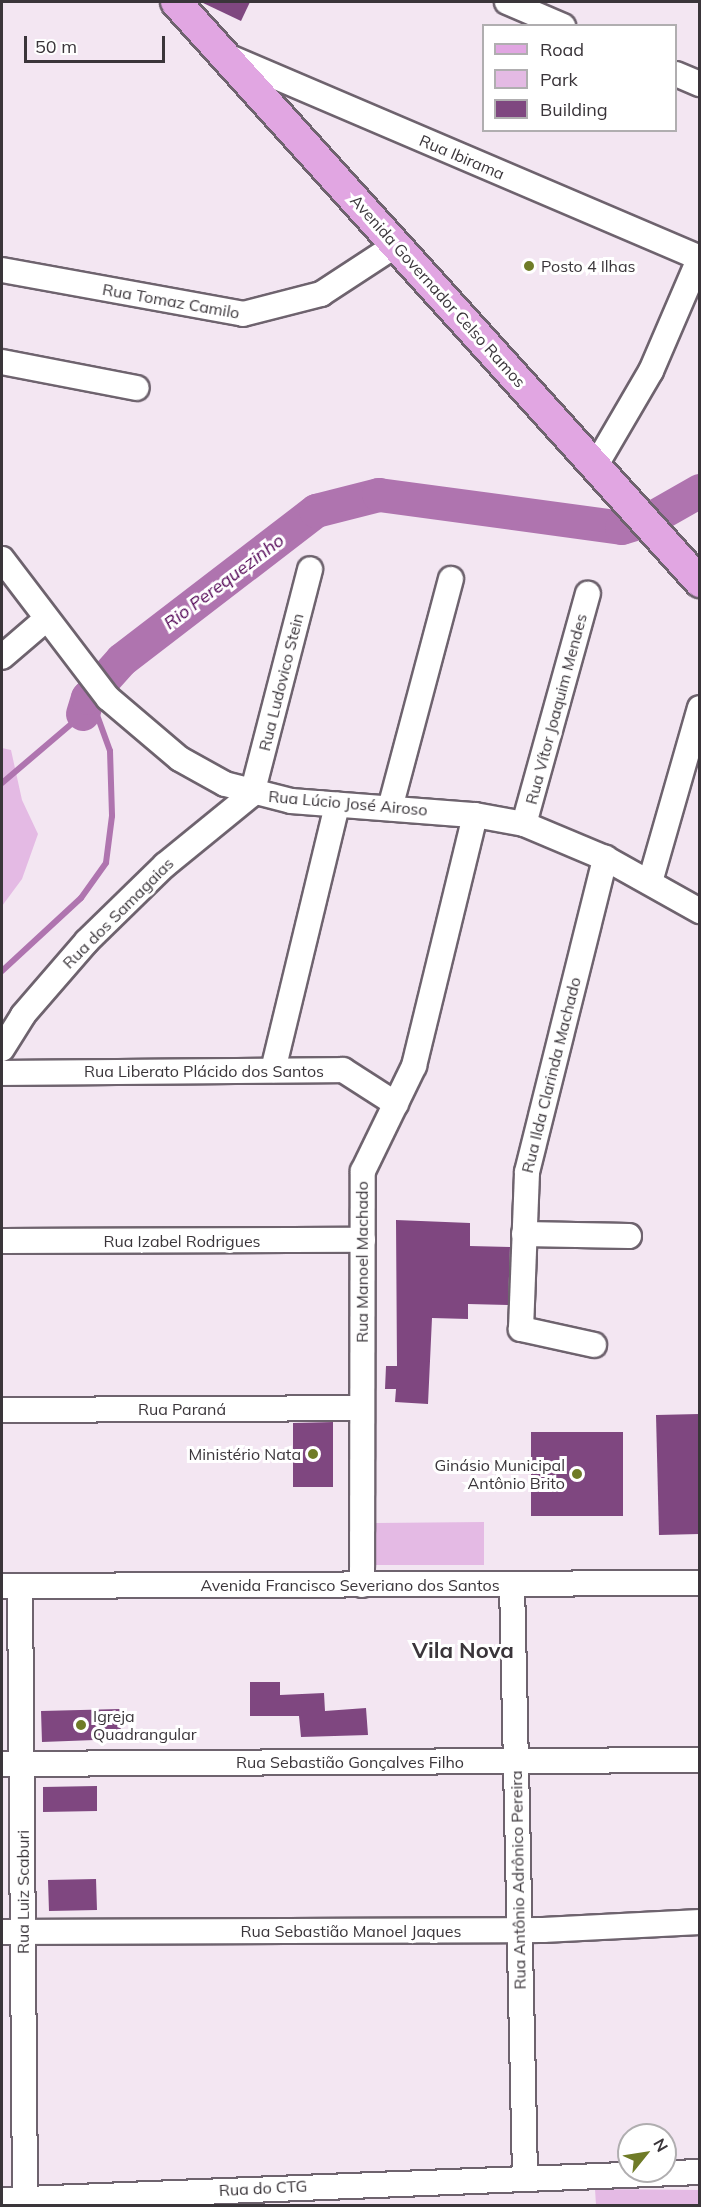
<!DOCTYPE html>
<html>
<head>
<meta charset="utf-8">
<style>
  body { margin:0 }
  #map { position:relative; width:701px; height:2207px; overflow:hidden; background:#f3e6f2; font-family:Mulish,sans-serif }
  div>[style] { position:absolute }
  .green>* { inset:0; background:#e4bae4 }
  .stream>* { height:6px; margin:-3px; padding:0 3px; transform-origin:3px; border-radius:3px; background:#af74af }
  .river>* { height:34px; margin:-17px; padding:0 17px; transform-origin:17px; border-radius:17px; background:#af74af }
  .building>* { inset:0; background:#7f4780 }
  .roads { filter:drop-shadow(2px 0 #6e636e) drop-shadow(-2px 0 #6e636e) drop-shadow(0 2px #6e636e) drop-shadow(0 -2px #6e636e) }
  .minor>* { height:24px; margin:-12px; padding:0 12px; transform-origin:12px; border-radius:12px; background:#fff }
  .major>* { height:30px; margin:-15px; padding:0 15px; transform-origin:15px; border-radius:15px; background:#e1a6e2 }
  .dots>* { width:16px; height:16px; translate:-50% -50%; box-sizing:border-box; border:3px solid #fff; border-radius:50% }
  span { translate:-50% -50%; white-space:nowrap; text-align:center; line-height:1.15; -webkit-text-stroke:6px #fff; paint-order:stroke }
  .street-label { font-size:16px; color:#3a353a }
  .poi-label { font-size:16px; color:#3a353a }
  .left { translate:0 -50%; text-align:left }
  .right { translate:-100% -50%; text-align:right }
  .water-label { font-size:18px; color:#510354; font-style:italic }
  .district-label { font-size:22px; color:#3a353a; font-weight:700 }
  .frame { position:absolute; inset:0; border:3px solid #3a353a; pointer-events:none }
  .legend { position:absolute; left:482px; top:24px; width:195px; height:108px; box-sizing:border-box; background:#fff; border:2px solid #b0aeb0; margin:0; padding:8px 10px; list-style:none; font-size:18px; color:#3a353a }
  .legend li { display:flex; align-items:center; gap:12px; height:30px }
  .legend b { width:30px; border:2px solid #b0aeb0 }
  .north { position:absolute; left:617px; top:2123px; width:60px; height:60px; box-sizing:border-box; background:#fff; border:2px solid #b0aeb0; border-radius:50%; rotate:60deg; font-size:16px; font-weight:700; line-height:24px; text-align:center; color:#3a353a }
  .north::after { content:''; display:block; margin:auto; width:21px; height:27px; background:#6f7b27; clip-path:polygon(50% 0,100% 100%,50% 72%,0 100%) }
  .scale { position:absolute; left:24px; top:36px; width:141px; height:27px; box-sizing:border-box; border:3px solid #3a353a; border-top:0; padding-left:8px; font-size:18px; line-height:21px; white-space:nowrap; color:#3a353a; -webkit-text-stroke:4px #fff; paint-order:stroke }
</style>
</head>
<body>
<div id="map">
  <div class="green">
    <i style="clip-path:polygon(2px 748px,11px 750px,22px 800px,38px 834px,22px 879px,2px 906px)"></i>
    <i style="clip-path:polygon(484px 1522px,484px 1565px,375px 1565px,375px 1523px)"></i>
    <i style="clip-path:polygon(595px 2189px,699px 2190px,699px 2205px,596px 2205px)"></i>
  </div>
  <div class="stream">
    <i style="left:2px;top:783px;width:106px;rotate:-40.4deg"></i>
    <i style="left:83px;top:714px;width:14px;rotate:4deg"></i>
    <i style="left:97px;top:715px;width:38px;rotate:70deg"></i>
    <i style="left:110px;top:751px;width:65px;rotate:88.2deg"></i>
    <i style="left:112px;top:816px;width:47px;rotate:97.3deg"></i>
    <i style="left:106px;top:863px;width:43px;rotate:125.5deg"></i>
    <i style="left:81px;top:898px;width:108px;rotate:137.3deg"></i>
  </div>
  <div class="river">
    <i style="left:83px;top:714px;width:17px;rotate:-73deg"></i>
    <i style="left:88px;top:698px;width:51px;rotate:-48.2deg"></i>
    <i style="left:122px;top:660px;width:245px;rotate:-37.5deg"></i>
    <i style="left:316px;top:511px;width:65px;rotate:-14.3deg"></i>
    <i style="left:379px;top:495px;width:245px;rotate:7.7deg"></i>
    <i style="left:622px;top:528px;width:28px;rotate:-17deg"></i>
    <i style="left:649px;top:520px;width:59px;rotate:-29.6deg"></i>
  </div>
  <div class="building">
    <i style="clip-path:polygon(201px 2px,250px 2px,241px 21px)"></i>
    <i style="clip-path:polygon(396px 1220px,470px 1223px,470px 1246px,510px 1247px,508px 1305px,468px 1304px,468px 1319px,432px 1318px,428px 1404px,395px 1402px,396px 1389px,385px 1389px,386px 1366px,397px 1366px)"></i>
    <i style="clip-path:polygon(699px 1414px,699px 1534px,659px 1535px,656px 1415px)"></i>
    <i style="clip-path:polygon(333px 1422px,333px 1487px,293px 1487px,293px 1423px)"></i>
    <i style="clip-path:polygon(531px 1432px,623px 1432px,623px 1516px,531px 1516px)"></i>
    <i style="clip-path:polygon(250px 1682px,280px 1682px,280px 1695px,324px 1693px,325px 1711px,366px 1708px,368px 1735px,301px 1737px,299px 1716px,250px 1716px)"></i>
    <i style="clip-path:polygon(120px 1709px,121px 1739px,42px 1742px,41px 1711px)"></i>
    <i style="clip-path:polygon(97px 1786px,97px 1811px,43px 1812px,43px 1787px)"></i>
    <i style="clip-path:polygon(96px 1879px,97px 1910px,49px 1911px,48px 1880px)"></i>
  </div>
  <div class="roads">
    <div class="minor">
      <i style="left:507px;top:2px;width:61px;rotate:23.2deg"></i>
      <i style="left:227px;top:56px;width:514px;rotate:23.13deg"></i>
      <i style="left:676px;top:74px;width:26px;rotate:23deg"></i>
      <i style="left:2px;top:270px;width:245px;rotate:10.3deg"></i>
      <i style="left:243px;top:314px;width:81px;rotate:-14.4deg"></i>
      <i style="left:321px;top:294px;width:90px;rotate:-33.2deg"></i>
      <i style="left:2px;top:362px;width:137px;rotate:10.9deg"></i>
      <i style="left:596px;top:465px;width:109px;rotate:-59.7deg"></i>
      <i style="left:651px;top:371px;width:124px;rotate:-66.7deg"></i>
      <i style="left:2px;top:559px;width:175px;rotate:52.7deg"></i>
      <i style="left:108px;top:698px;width:94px;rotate:40.3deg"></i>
      <i style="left:180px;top:759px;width:51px;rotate:29.1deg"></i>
      <i style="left:225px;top:784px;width:68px;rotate:14.4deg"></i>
      <i style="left:291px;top:801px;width:185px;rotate:4.4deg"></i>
      <i style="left:475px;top:815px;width:50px;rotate:10.4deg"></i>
      <i style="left:524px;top:824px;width:88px;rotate:22.8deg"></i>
      <i style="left:605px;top:858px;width:109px;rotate:29.2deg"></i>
      <i style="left:2px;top:657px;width:57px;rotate:-40.7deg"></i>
      <i style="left:390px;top:808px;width:237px;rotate:-75.1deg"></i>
      <i style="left:524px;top:824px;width:239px;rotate:-74.5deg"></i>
      <i style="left:650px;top:882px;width:181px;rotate:-74deg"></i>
      <i style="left:2px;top:1049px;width:40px;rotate:-58deg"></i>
      <i style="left:23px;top:1015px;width:98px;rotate:-49.1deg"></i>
      <i style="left:87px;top:941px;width:109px;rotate:-44.3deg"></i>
      <i style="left:165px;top:865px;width:112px;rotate:-39.2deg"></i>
      <i style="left:252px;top:794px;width:232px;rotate:-75.5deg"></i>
      <i style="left:273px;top:1070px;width:273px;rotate:-76.4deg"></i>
      <i style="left:2px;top:1073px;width:341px;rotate:-0.5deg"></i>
      <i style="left:343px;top:1070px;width:63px;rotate:32.7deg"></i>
      <i style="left:524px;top:1234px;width:105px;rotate:1.1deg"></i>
      <i style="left:2px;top:1241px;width:361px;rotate:-0.2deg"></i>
      <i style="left:594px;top:1345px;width:75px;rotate:-167.6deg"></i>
      <i style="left:521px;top:1329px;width:157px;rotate:-87.8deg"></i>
      <i style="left:527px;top:1172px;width:324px;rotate:-76deg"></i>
      <i style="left:2px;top:1410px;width:360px;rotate:-0.3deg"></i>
      <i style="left:512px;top:1584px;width:591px;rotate:88.74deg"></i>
      <i style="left:362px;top:1585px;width:414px;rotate:-89.9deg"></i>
      <i style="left:363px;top:1171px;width:117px;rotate:-64.1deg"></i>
      <i style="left:414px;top:1066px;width:258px;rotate:-76.3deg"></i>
      <i style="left:2px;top:1586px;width:698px;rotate:-0.25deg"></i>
      <i style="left:20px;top:1586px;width:613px;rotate:89.53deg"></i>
      <i style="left:2px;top:1764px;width:698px;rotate:-0.33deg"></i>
      <i style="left:2px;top:1932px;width:541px;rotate:-0.21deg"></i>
      <i style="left:543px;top:1930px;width:157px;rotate:-2.9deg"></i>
      <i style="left:2px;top:2200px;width:699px;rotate:-2.3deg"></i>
    </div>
    <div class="major">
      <i style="left:176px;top:2px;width:782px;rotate:47.9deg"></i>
    </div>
  </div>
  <div class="dots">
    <i style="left:529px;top:266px;background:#6f7b27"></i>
    <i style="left:313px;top:1454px;background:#6f7b27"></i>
    <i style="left:577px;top:1474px;background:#6f7b27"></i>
    <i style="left:81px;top:1725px;background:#6f7b27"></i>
  </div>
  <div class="street-label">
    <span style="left:462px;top:157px;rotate:23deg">Rua Ibirama</span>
    <span style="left:438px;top:291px;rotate:48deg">Avenida Governador Celso Ramos</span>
    <span style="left:171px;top:301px;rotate:10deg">Rua Tomaz Camilo</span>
    <span style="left:281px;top:682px;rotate:-76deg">Rua Ludovico Stein</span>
    <span style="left:556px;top:709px;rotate:-75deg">Rua Vítor Joaquim Mendes</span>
    <span style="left:348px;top:803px;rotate:5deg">Rua Lúcio José Airoso</span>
    <span style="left:118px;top:913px;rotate:-45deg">Rua dos Samagaias</span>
    <span style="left:204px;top:1071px">Rua Liberato Plácido dos Santos</span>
    <span style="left:551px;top:1075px;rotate:-76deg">Rua Ilda Clarinda Machado</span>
    <span style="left:182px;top:1241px">Rua Izabel Rodrigues</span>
    <span style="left:362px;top:1262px;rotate:-90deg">Rua Manoel Machado</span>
    <span style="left:182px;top:1409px">Rua Paraná</span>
    <span style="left:350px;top:1585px">Avenida Francisco Severiano dos Santos</span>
    <span style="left:350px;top:1762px">Rua Sebastião Gonçalves Filho</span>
    <span style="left:518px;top:1880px;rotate:-91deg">Rua Antônio Adrônico Pereira</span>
    <span style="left:23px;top:1892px;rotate:-90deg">Rua Luiz Scaburi</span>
    <span style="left:351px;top:1931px">Rua Sebastião Manoel Jaques</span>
    <span style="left:263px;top:2188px;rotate:-3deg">Rua do CTG</span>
  </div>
  <div class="poi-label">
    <span class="left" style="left:541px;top:266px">Posto 4 Ilhas</span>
    <span class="right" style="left:301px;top:1454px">Ministério Nata</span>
    <span class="right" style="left:565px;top:1474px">Ginásio Municipal<br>Antônio Brito</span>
    <span class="left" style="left:93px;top:1725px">Igreja<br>Quadrangular</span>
  </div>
  <div class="water-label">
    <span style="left:224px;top:582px;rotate:-37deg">Rio Perequezinho</span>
  </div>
  <div class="district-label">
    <span style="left:463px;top:1651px">Vila Nova</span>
  </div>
  <div class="frame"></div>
  <ul class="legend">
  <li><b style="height:8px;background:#e1a6e2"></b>Road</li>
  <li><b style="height:16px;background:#e4bae4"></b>Park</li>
  <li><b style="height:16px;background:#7f4780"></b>Building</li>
  </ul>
  <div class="north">N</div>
  <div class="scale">50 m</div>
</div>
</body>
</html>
